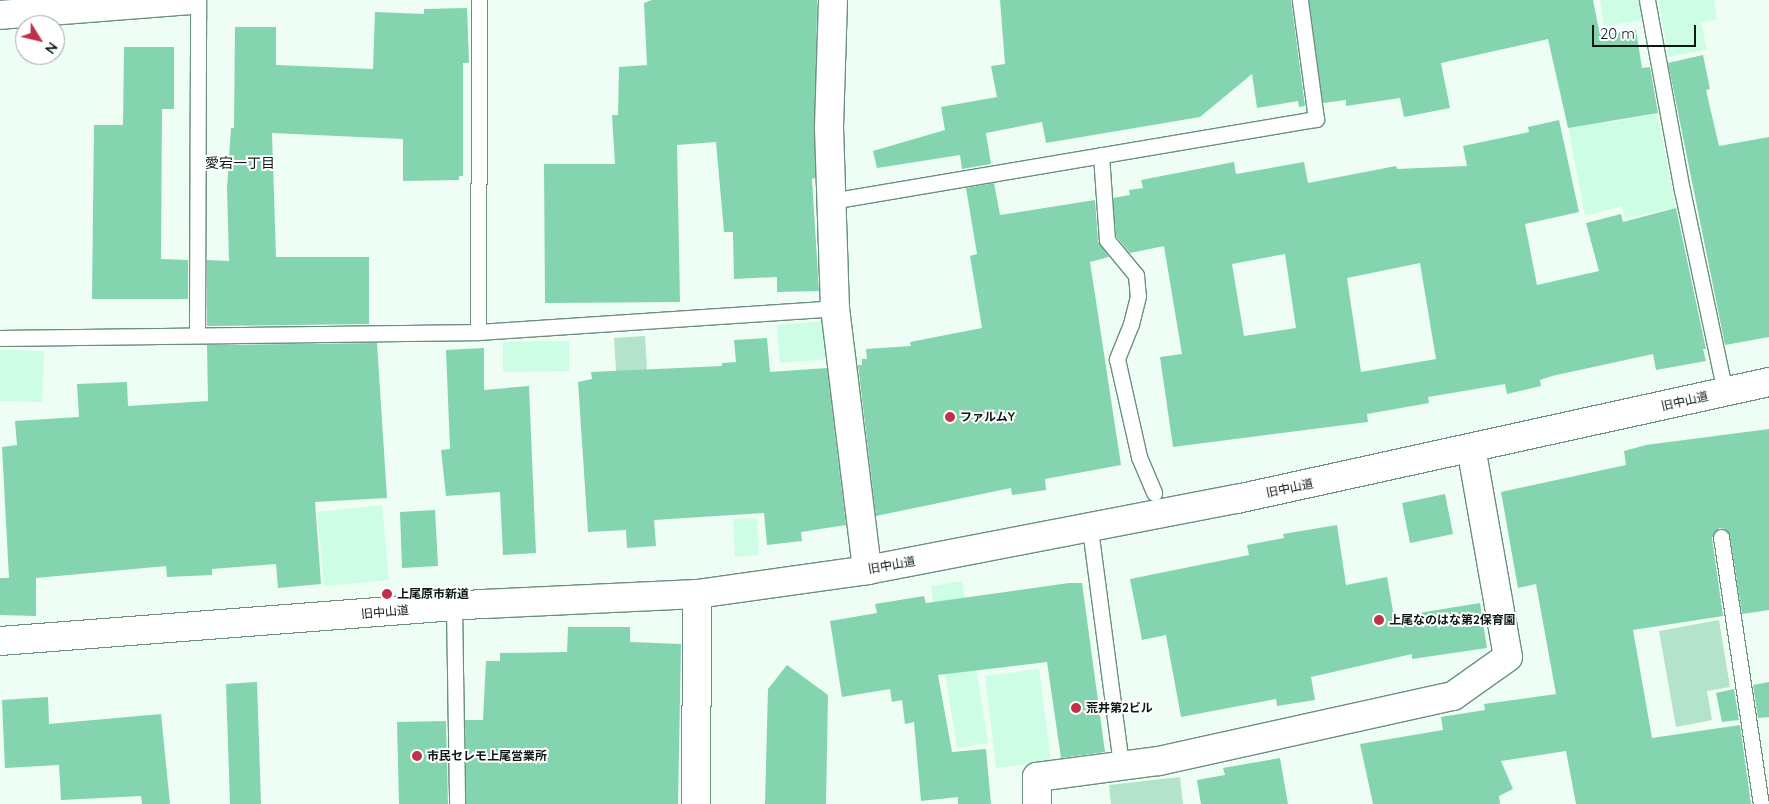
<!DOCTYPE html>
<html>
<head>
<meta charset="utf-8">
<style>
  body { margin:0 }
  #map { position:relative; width:1769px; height:804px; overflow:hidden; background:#eefef5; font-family:Quicksand,"Noto Sans JP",sans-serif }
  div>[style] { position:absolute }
  .built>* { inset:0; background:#cdfde5 }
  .green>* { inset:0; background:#b3e3cb }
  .building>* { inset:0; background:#83d4af }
  .roads { filter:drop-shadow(1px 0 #6b907e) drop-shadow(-1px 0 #6b907e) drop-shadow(0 1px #6b907e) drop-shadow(0 -1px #6b907e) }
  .lane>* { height:15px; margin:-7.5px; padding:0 7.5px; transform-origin:7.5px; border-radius:7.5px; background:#fff }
  .street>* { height:28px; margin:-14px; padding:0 14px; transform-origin:14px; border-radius:14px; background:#fff }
  .secondary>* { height:28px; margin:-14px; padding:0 14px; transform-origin:14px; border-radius:14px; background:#fff }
  .dots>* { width:14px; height:14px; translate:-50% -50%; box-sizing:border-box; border:2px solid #fff; border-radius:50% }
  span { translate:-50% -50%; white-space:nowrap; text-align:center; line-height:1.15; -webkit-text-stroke:4px #fff; paint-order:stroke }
  .street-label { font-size:12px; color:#0b1912 }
  .poi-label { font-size:12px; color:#0b1912; font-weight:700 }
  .left { translate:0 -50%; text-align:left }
  .neighbourhood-label { font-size:14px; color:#0b1912 }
  .north { position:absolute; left:15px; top:15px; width:50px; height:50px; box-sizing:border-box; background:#fff; border:1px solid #9da3a0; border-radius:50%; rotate:126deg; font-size:14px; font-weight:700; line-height:20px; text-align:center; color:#0b1912 }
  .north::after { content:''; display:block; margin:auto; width:18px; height:22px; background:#c1314a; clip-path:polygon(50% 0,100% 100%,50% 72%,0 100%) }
  .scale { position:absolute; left:1592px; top:25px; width:104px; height:22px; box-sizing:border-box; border:2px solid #0b1912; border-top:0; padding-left:6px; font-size:15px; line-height:18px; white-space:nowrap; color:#0b1912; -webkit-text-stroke:4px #fff; paint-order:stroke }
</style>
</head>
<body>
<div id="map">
  <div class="built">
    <i style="clip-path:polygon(1600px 0,1640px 0,1643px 20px,1604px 26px)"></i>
    <i style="clip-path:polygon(1659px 0,1714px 0,1717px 19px,1701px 23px,1707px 50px,1668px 57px)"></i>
    <i style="clip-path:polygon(1595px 78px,1604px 124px,1657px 114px,1676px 208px,1625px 218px,1622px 206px,1585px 216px,1560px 85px)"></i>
    <i style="clip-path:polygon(824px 321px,827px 359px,780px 363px,777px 325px)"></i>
    <i style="clip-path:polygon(569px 341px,569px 371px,503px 372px,503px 342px)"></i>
    <i style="clip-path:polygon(0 350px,44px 351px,42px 402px,0 401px)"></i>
    <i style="clip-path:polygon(382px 505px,389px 580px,324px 586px,317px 512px)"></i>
    <i style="clip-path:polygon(757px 518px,759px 555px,735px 557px,733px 519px)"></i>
    <i style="clip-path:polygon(962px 581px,988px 743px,957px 748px,931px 586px)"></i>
    <i style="clip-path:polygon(1039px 669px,1051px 761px,996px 768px,985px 676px)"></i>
  </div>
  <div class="green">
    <i style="clip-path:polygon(645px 336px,652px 450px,621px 452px,614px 338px)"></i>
    <i style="clip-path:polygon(1719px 620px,1730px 687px,1707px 691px,1712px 720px,1676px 727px,1659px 631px)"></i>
    <i style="clip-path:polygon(1180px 777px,1183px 804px,1111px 804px,1109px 785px)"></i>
  </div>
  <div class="building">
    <i style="clip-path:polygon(652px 0,817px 0,815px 178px,812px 179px,819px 291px,777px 292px,777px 277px,734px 279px,733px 232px,724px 232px,716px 142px,677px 145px,680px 302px,545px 303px,544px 164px,615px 164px,612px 115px,618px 115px,619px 67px,647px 65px,644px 3px)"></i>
    <i style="clip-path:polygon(1000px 0,1291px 0,1305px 106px,1299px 107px,1298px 101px,1257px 108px,1252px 74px,1200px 117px,1046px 143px,1042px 122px,986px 133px,991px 164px,962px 169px,960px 155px,877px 168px,873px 151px,945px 130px,941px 107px,997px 97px,991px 66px,1005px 64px)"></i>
    <i style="clip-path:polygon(1309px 0,1593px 0,1600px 35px,1636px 30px,1642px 68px,1650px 67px,1658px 113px,1568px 128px,1548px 39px,1441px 63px,1450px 108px,1404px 117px,1400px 98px,1346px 106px,1346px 100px,1323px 103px)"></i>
    <i style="clip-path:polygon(467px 8px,469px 63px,463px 63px,463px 176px,459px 176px,459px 180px,403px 181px,403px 139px,272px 133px,276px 257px,369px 257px,369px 324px,207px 326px,207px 260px,229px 261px,227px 188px,231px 128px,234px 128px,235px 27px,276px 27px,276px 65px,373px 69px,375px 12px,424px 14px,424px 9px)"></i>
    <i style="clip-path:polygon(124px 47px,174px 47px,174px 109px,162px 109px,161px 259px,188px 260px,188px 299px,92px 299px,94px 125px,123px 125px)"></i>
    <i style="clip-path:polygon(1703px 55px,1710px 89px,1706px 90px,1719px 146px,1769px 137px,1769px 337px,1725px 345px,1668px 63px)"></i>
    <i style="clip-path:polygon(evenodd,1559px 120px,1579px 212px,1525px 224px,1537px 285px,1599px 271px,1586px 223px,1621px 214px,1623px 222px,1676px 208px,1706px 349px,1703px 349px,1706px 361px,1656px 370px,1653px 354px,1552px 376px,1540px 380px,1541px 386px,1507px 394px,1505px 384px,1428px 397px,1429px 403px,1367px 414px,1368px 422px,1173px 447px,1160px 357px,1182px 354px,1164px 246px,1130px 253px,1116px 236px,1113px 198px,1130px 195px,1129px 190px,1143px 188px,1141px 180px,1234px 162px,1236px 174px,1304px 162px,1308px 183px,1396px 166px,1397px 169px,1467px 166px,1463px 146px,1529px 132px,1528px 127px,1559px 120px,1285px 254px,1296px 328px,1244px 336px,1232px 264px,1285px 254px,1559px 120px,1420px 263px,1436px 359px,1361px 372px,1347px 278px,1420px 263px)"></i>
    <i style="clip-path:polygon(994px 183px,1000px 215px,1095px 200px,1098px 241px,1109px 257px,1090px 262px,1121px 465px,1045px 479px,1046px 490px,1012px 495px,1011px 488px,876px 516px,858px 365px,862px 365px,862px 359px,867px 359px,866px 349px,911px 346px,910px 342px,982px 328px,970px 256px,977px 254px,966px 188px)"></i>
    <i style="clip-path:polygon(767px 338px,770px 372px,827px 368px,846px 525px,801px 532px,802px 541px,767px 545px,764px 513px,654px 520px,656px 546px,627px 548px,626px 530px,588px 532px,578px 382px,592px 379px,591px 372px,722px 366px,722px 363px,736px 362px,734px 340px)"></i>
    <i style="clip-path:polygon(377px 343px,387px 498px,315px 502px,321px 584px,278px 588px,276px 564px,212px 569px,212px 575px,167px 577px,166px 566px,36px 578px,36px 616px,0 615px,0 578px,9px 578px,2px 447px,17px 445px,15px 421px,79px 417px,77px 384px,127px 382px,128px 406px,208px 401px,207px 345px)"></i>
    <i style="clip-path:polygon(484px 348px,484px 390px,529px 386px,536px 553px,503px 555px,500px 492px,446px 496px,441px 450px,450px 449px,446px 350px)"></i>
    <i style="clip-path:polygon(1769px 429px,1769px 610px,1742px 614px,1730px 536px,1725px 529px,1719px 528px,1712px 538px,1723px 616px,1633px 630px,1652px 738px,1740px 725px,1751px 804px,1576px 804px,1566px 751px,1501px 761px,1513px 789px,1499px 796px,1500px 804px,1373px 804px,1360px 744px,1443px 730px,1441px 717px,1485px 710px,1484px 704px,1556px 694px,1536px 584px,1518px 588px,1501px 492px,1626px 465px,1624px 451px,1646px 445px)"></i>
    <i style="clip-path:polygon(1445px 494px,1453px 534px,1410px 543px,1402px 503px)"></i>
    <i style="clip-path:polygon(435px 510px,438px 566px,402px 568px,400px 512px)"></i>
    <i style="clip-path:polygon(1337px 525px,1346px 585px,1387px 577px,1394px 617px,1480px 603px,1487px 648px,1412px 659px,1412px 654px,1311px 677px,1315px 700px,1277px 706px,1276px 699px,1181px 717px,1166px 635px,1142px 640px,1130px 579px,1249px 555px,1247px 545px,1284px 538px,1283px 534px)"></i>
    <i style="clip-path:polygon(1069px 583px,1082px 583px,1105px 752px,1061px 758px,1047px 662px,938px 675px,952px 752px,986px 749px,991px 804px,958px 804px,958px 797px,921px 801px,914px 722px,905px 724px,902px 700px,892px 702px,890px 689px,842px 697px,830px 621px,877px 613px,875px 604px,924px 596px,926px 603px)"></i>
    <i style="clip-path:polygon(568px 627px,630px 627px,630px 642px,681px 644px,678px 804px,466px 804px,465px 720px,483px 720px,486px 661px,500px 661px,500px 653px,567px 652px)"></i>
    <i style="clip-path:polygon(787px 665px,828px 695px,826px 804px,765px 804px,768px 689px)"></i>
    <i style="clip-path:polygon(257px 682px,261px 804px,230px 804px,226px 684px)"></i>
    <i style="clip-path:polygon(1769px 682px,1769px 717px,1758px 718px,1753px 685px)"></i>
    <i style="clip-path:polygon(1734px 689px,1739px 720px,1722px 722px,1716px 693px)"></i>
    <i style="clip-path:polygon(48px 697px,49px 724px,161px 714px,170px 804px,142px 804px,141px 796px,61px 800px,59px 765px,5px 768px,2px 700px)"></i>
    <i style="clip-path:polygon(446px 721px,448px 804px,399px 804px,397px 722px)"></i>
    <i style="clip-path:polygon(1280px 758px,1288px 804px,1201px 804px,1197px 780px,1225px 775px,1223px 768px)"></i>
  </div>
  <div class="roads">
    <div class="lane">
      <i style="left:1647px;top:0;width:193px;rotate:79.6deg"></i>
      <i style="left:1682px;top:190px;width:207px;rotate:78deg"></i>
      <i style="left:1101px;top:155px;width:85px;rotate:86deg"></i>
      <i style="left:1107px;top:240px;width:45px;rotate:50.4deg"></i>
      <i style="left:1136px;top:275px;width:21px;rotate:85deg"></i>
      <i style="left:1138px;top:296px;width:29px;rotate:104deg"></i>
      <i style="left:1131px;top:324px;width:38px;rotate:112deg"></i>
      <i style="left:1117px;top:359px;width:100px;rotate:77.3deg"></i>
      <i style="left:1139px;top:457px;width:39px;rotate:67deg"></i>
      <i style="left:831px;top:201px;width:492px;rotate:-9.6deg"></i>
      <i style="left:1316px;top:119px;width:120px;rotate:-97.7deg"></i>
      <i style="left:478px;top:332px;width:332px;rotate:-89.8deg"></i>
      <i style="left:197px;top:334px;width:334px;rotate:-89.8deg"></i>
      <i style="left:0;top:338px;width:478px;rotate:-0.7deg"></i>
      <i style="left:478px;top:332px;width:358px;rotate:-3.8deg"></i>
      <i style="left:1090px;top:529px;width:239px;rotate:82.5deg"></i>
      <i style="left:1721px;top:537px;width:270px;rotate:81.5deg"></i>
      <i style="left:454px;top:606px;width:198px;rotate:89.1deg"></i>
    </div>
    <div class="street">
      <i style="left:833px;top:0;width:128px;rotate:91.8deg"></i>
      <i style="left:829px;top:128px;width:180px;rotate:88.1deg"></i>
      <i style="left:835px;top:308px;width:264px;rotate:83deg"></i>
      <i style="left:0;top:15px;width:190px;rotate:-4.5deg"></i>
      <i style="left:696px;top:804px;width:210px;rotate:-89.7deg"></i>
      <i style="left:1037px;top:804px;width:27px;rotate:-90deg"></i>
      <i style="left:1037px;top:777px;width:123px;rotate:-7.5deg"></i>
      <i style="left:1159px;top:761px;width:301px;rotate:-12.5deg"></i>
      <i style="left:1453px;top:696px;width:67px;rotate:-35.3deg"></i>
      <i style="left:1508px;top:657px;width:212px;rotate:-100deg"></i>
    </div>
    <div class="secondary">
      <i style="left:0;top:641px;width:485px;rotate:-4.4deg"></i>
      <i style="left:484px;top:604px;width:213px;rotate:-2.7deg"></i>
      <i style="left:697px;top:594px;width:172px;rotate:-8deg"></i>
      <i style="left:867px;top:570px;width:377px;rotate:-10.9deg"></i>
      <i style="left:1237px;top:499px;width:545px;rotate:-12.4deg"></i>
    </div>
  </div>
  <div class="dots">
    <i style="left:950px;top:417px;background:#c1314a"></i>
    <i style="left:387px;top:594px;background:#c1314a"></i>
    <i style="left:1379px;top:620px;background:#c1314a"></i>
    <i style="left:1076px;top:708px;background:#c1314a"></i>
    <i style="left:417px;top:756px;background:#c1314a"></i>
  </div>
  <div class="street-label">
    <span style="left:1685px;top:401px;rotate:-13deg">旧中山道</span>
    <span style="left:1290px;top:488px;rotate:-12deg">旧中山道</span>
    <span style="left:892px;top:565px;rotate:-10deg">旧中山道</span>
    <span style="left:385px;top:612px;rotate:-5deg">旧中山道</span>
  </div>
  <div class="poi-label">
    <span class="left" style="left:960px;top:417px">ファルムY</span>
    <span class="left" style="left:397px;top:594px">上尾原市新道</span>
    <span class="left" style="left:1389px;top:620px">上尾なのはな第2保育園</span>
    <span class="left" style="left:1086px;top:708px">荒井第2ビル</span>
    <span class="left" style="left:427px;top:756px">市民セレモ上尾営業所</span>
  </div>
  <div class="neighbourhood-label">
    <span style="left:240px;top:163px">愛宕一丁目</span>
  </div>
  <div class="north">N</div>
  <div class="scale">20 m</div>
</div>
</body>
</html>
